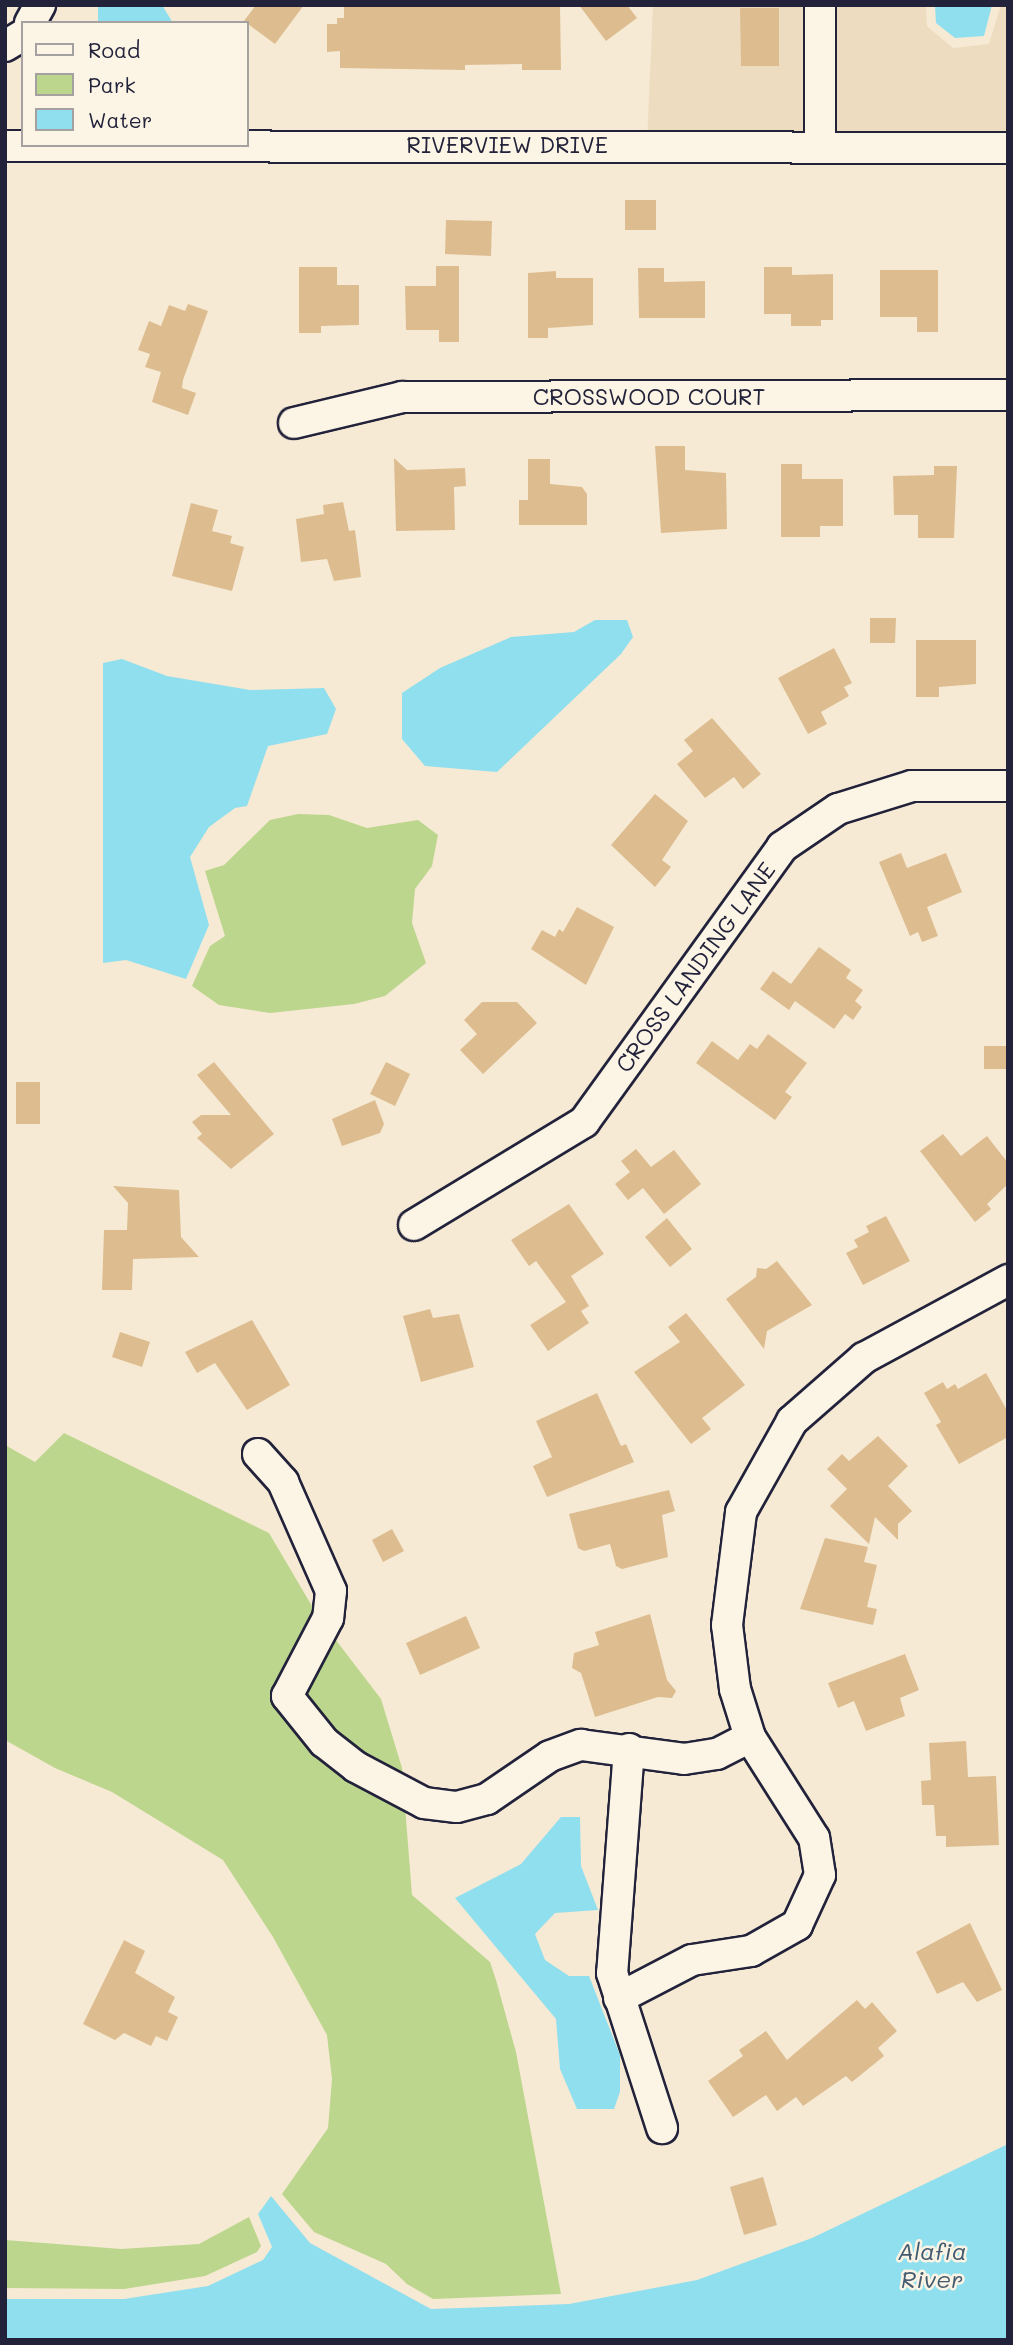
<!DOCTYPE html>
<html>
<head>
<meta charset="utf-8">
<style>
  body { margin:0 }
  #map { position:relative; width:1013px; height:2345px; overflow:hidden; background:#f6ead4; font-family:Mali,sans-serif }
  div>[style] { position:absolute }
  .built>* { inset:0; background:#eedcc0 }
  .green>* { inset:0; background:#bcd68d }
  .water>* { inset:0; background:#90dfee }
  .building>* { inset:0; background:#ddbd90 }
  .roads { filter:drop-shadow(2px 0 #22223b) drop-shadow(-2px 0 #22223b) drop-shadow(0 2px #22223b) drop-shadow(0 -2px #22223b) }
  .minor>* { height:30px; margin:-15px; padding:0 15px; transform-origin:15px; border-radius:15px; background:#fcf5e5 }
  span { translate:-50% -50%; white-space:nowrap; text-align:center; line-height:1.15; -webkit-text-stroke:5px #fcf5e5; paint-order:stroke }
  .street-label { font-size:23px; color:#22223b }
  .water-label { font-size:24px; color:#435b71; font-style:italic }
  .frame { position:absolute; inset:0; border:7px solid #22223b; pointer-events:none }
  .legend { position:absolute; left:21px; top:21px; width:228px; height:126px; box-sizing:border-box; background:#fcf5e5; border:2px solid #a5a1a1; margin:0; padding:9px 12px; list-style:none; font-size:21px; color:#22223b }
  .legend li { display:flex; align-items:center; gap:14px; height:35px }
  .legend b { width:35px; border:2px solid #a5a1a1 }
</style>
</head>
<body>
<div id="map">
  <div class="built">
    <i style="clip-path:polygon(653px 5px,926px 5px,927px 26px,953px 48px,989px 44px,1001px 5px,1008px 5px,1008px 135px,647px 142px)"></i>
  </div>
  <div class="green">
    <i style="clip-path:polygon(298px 814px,329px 815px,367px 828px,418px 820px,438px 835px,432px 866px,415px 889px,412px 923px,426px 963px,385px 996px,354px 1004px,270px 1013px,219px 1005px,192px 986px,210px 946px,225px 936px,205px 871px,224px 865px,270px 820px)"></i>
    <i style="clip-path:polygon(64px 1433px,269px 1533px,319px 1618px,381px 1699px,402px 1768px,412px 1895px,490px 1962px,496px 1980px,516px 2052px,561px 2294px,433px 2299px,407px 2284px,386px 2264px,314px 2232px,282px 2194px,328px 2128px,332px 2079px,327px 2035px,273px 1937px,223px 1860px,112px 1792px,55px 1768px,5px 1740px,5px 1445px,35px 1462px)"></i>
    <i style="clip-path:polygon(249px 2217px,261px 2246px,257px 2252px,205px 2276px,124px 2289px,5px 2288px,5px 2240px,121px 2249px,199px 2244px)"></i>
  </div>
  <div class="water">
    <i style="clip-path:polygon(98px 5px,162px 5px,173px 23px,98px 23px)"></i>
    <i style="clip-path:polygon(935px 5px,992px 5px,984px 36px,955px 38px,936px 23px)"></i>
    <i style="clip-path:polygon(595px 620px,627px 620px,633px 637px,621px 654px,497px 772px,425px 766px,402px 739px,402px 693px,440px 668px,511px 637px,574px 632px)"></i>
    <i style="clip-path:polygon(122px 659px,167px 676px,250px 690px,324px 688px,336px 709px,327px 734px,268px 746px,247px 806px,235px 808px,209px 827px,190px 857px,209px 925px,186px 979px,126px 960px,103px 963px,103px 663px)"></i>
    <i style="clip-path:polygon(561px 1817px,580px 1817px,581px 1866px,598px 1910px,555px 1913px,535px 1934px,545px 1960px,569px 1976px,589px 1976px,620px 2055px,620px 2092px,614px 2109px,577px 2109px,560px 2069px,556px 2019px,455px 1898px,521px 1864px)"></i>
    <i style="clip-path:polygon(1008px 2144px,1008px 2340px,5px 2340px,5px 2299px,124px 2299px,208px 2286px,263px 2260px,272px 2247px,258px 2214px,271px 2196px,310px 2243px,431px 2309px,569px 2304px,697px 2280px,812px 2238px)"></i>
  </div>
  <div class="building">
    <i style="clip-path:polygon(256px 5px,304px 5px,275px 44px,244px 21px)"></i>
    <i style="clip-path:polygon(344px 5px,560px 5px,561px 70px,522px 70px,522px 64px,465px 65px,465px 70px,340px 68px,340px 51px,327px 52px,327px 24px,337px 24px,337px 18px,344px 18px)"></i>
    <i style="clip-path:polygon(579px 5px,627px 5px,637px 18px,606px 41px)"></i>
    <i style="clip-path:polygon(740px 8px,779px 8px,779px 66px,741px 66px)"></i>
    <i style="clip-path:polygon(625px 200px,656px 200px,656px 230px,625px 230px)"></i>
    <i style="clip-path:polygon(446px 220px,492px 221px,491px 256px,445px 254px)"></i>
    <i style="clip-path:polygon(436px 266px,459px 266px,459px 342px,439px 342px,439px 330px,406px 330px,405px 286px,436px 286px)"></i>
    <i style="clip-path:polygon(299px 267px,337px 267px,337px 285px,359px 285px,359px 325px,321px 326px,321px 333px,299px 333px)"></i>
    <i style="clip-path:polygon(764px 267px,792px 267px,792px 275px,833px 274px,833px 320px,821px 320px,821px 326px,791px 326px,791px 314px,764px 314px)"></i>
    <i style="clip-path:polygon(638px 268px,664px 268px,664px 282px,705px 281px,705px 318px,639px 318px)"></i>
    <i style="clip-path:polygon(880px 270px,938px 270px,938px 332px,917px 332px,917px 317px,880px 317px)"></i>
    <i style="clip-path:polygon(556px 271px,556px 278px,593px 278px,593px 325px,548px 328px,548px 338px,528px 338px,528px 273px)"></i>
    <i style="clip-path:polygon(188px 304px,208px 311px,183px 380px,182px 388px,196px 393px,188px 415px,152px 402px,161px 372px,145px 367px,150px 354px,138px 350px,149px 321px,161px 326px,169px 305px,185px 311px)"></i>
    <i style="clip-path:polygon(655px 446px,685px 446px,685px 470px,726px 473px,727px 529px,661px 533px)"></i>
    <i style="clip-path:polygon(394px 458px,407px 470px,465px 468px,466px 486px,454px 487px,455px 530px,396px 531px)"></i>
    <i style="clip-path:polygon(528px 459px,550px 459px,550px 484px,582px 487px,587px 494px,587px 525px,519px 525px,519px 500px,528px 500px)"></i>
    <i style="clip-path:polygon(781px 464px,802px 464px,802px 479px,843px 479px,843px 526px,820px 526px,820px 537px,781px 537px)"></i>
    <i style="clip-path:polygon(934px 466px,957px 466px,954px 538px,918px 538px,918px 515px,894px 515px,893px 476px,934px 475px)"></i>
    <i style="clip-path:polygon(343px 502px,349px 531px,355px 530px,361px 577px,334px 581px,327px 559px,301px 562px,296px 519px,324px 514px,323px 505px)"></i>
    <i style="clip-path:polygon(191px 503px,218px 510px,212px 531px,232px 536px,230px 543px,244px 547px,232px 591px,172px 576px)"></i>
    <i style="clip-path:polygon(870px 618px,896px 618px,895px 643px,870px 643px)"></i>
    <i style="clip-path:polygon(916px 640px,976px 640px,976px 684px,939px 687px,939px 697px,916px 697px)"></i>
    <i style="clip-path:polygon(834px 648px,852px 683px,844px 687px,849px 696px,821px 712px,827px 724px,808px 734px,778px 678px)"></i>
    <i style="clip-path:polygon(712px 718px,761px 774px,743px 789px,734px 777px,705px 798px,677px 764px,693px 751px,684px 740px)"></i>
    <i style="clip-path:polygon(655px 794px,688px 821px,662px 860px,671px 867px,655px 887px,611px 845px)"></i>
    <i style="clip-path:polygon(901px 853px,907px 868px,946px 853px,962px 892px,927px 907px,938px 936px,922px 942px,918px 932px,910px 936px,879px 862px)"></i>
    <i style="clip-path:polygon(577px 907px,614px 927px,586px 985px,531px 949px,542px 930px,555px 937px,559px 929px,563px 932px)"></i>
    <i style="clip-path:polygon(819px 947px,851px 970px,846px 978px,863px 990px,855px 1001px,862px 1007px,853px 1020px,845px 1014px,834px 1029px,795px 1001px,789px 1010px,760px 989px,773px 971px,791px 984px)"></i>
    <i style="clip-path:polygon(482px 1002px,517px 1002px,537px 1023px,483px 1074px,460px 1050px,477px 1034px,464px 1020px)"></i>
    <i style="clip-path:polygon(768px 1034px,807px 1063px,785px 1092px,792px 1097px,775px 1120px,696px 1063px,712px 1041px,738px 1060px,750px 1044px,757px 1049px)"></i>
    <i style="clip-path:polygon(984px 1046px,1008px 1046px,1008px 1069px,984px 1069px)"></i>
    <i style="clip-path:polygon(214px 1062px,274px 1134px,231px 1169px,197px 1138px,202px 1134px,192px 1122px,201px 1115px,231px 1115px,197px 1075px)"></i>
    <i style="clip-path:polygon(386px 1062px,410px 1074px,395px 1106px,370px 1094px)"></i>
    <i style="clip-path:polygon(16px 1082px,40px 1082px,40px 1124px,16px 1124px)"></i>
    <i style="clip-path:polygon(375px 1100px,384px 1124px,380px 1133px,342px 1146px,332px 1119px)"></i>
    <i style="clip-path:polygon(943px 1134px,961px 1156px,987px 1136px,1008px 1163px,1008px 1184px,987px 1204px,991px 1209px,975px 1222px,920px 1151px)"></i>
    <i style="clip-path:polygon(636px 1149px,651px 1167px,674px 1150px,701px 1184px,664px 1214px,643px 1188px,628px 1200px,615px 1184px,630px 1172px,621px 1161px)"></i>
    <i style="clip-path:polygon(113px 1186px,179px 1190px,181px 1237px,199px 1257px,133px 1259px,132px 1290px,102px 1290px,104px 1230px,127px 1230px,128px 1203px)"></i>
    <i style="clip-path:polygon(569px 1204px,604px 1254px,571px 1276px,589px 1306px,581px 1311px,589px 1323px,548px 1351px,530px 1325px,566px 1302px,536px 1261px,529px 1266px,511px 1240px)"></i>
    <i style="clip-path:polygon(886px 1216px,910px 1261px,863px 1285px,846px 1253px,858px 1247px,854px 1240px,869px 1232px,866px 1226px)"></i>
    <i style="clip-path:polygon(667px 1218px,692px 1249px,670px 1267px,645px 1237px)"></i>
    <i style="clip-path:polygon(777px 1261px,812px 1305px,767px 1331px,764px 1349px,726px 1299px,756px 1277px,757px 1268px,766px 1269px)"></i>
    <i style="clip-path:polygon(430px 1309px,433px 1318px,459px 1314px,474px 1367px,421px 1382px,403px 1316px)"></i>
    <i style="clip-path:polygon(686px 1313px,745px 1385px,702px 1418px,711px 1429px,691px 1444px,634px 1372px,680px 1342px,668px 1327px)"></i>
    <i style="clip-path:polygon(252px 1320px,290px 1385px,247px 1410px,215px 1363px,197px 1373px,185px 1352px)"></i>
    <i style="clip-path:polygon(120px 1332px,150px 1342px,142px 1367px,112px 1357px)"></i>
    <i style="clip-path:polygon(986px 1373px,1008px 1412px,1008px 1437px,959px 1464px,936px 1425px,941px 1422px,924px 1393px,943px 1382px,947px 1389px,955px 1384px,958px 1389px)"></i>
    <i style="clip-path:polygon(597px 1393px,621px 1446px,626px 1444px,634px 1462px,547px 1497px,533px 1466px,552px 1457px,536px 1421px)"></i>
    <i style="clip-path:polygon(878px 1436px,908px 1466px,888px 1486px,912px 1511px,898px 1524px,898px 1540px,875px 1517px,869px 1544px,830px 1506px,847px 1489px,827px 1469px,842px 1454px,849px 1461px)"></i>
    <i style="clip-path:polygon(669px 1490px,675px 1511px,662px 1515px,668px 1557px,622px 1569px,616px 1566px,610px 1544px,584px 1551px,578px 1548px,569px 1514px)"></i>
    <i style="clip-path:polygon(392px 1529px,404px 1551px,383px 1562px,372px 1540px)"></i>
    <i style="clip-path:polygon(825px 1538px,868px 1547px,864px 1562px,877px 1565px,867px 1607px,877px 1609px,873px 1625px,800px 1609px)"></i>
    <i style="clip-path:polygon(650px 1614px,667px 1680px,676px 1691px,672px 1698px,658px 1697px,595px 1717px,581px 1673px,572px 1668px,574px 1653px,599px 1645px,595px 1632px)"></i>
    <i style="clip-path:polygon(466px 1616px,480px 1648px,420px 1675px,406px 1643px)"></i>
    <i style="clip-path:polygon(905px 1654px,919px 1690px,900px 1698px,905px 1716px,866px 1731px,854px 1701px,838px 1708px,828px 1683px)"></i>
    <i style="clip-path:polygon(966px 1741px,968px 1777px,996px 1776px,999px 1845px,946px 1847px,946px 1836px,936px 1836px,934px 1805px,922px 1805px,921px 1781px,931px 1780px,929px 1743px)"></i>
    <i style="clip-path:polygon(970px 1923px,1002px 1990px,977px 2002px,963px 1982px,937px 1994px,916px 1952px)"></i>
    <i style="clip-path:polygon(124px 1940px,145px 1951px,135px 1973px,175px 1997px,168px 2012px,178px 2017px,167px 2041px,156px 2036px,151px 2046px,124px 2033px,115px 2040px,83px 2024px)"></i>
    <i style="clip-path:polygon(857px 2000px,865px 2009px,872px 2002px,897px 2031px,878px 2048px,884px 2056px,852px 2082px,846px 2076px,803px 2106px,796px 2097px,777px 2111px,766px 2095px,733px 2117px,708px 2081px,743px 2056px,739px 2050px,766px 2031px,787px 2060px)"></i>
    <i style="clip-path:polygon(763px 2177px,777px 2225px,744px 2235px,730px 2187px)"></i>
  </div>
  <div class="roads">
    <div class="minor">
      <i style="left:820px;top:5px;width:142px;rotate:90deg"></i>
      <i style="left:30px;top:23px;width:21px;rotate:-61deg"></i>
      <i style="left:5px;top:46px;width:21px;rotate:-31deg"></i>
      <i style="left:5px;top:146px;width:1003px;rotate:0.11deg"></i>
      <i style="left:294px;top:423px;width:111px;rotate:-13.5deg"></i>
      <i style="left:402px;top:397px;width:606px;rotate:-0.19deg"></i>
      <i style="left:414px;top:1225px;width:199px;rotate:-31.2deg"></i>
      <i style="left:584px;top:1122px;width:339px;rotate:-54.2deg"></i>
      <i style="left:782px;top:847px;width:68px;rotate:-34.2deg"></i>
      <i style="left:838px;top:809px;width:77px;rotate:-17.3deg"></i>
      <i style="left:912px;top:786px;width:96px"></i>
      <i style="left:258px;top:1454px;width:38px;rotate:48deg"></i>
      <i style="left:283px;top:1482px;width:119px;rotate:66.2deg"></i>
      <i style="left:331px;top:1591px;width:27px;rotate:96deg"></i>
      <i style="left:328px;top:1618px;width:88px;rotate:117.7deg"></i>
      <i style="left:287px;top:1696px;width:59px;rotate:51.2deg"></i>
      <i style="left:324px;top:1742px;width:41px;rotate:38deg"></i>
      <i style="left:356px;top:1767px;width:77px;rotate:27.9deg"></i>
      <i style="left:424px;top:1803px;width:33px;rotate:7deg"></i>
      <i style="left:457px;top:1807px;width:31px;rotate:-15deg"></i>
      <i style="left:487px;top:1799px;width:76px;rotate:-34.3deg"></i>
      <i style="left:550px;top:1756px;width:33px;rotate:-20deg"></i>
      <i style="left:581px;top:1745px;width:104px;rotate:7.7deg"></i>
      <i style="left:684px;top:1759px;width:33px;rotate:-9deg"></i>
      <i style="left:717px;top:1754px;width:37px;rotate:-27deg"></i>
      <i style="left:629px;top:1749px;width:225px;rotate:94.3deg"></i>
      <i style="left:612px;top:1973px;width:163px;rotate:72.1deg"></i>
      <i style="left:619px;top:1998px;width:82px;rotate:-27.5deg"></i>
      <i style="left:692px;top:1960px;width:60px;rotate:-8.7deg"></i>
      <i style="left:751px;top:1951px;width:53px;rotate:-29.5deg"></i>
      <i style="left:797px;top:1925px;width:55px;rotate:-65.3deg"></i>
      <i style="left:820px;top:1875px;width:37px;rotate:-99deg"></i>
      <i style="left:814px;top:1838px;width:120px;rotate:-122.4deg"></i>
      <i style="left:750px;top:1737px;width:50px;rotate:-107.4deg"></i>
      <i style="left:735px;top:1689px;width:64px;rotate:-97.1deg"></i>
      <i style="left:727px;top:1625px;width:114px;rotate:-82.9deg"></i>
      <i style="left:741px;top:1512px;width:104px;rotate:-60.7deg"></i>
      <i style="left:792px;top:1421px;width:96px;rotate:-41.2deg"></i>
      <i style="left:864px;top:1358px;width:164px;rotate:-28.4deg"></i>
    </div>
  </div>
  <div class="street-label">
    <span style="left:507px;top:144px">RIVERVIEW DRIVE</span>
    <span style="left:649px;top:396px">CROSSWOOD COURT</span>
    <span style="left:695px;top:967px;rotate:-54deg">CROSS LANDING LANE</span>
  </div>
  <div class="water-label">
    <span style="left:932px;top:2265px">Alafia<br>River</span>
  </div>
  <div class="frame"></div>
  <ul class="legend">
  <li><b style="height:9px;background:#fcf5e5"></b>Road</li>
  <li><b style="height:19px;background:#bcd68d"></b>Park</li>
  <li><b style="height:19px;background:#90dfee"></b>Water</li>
  </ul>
</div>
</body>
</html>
